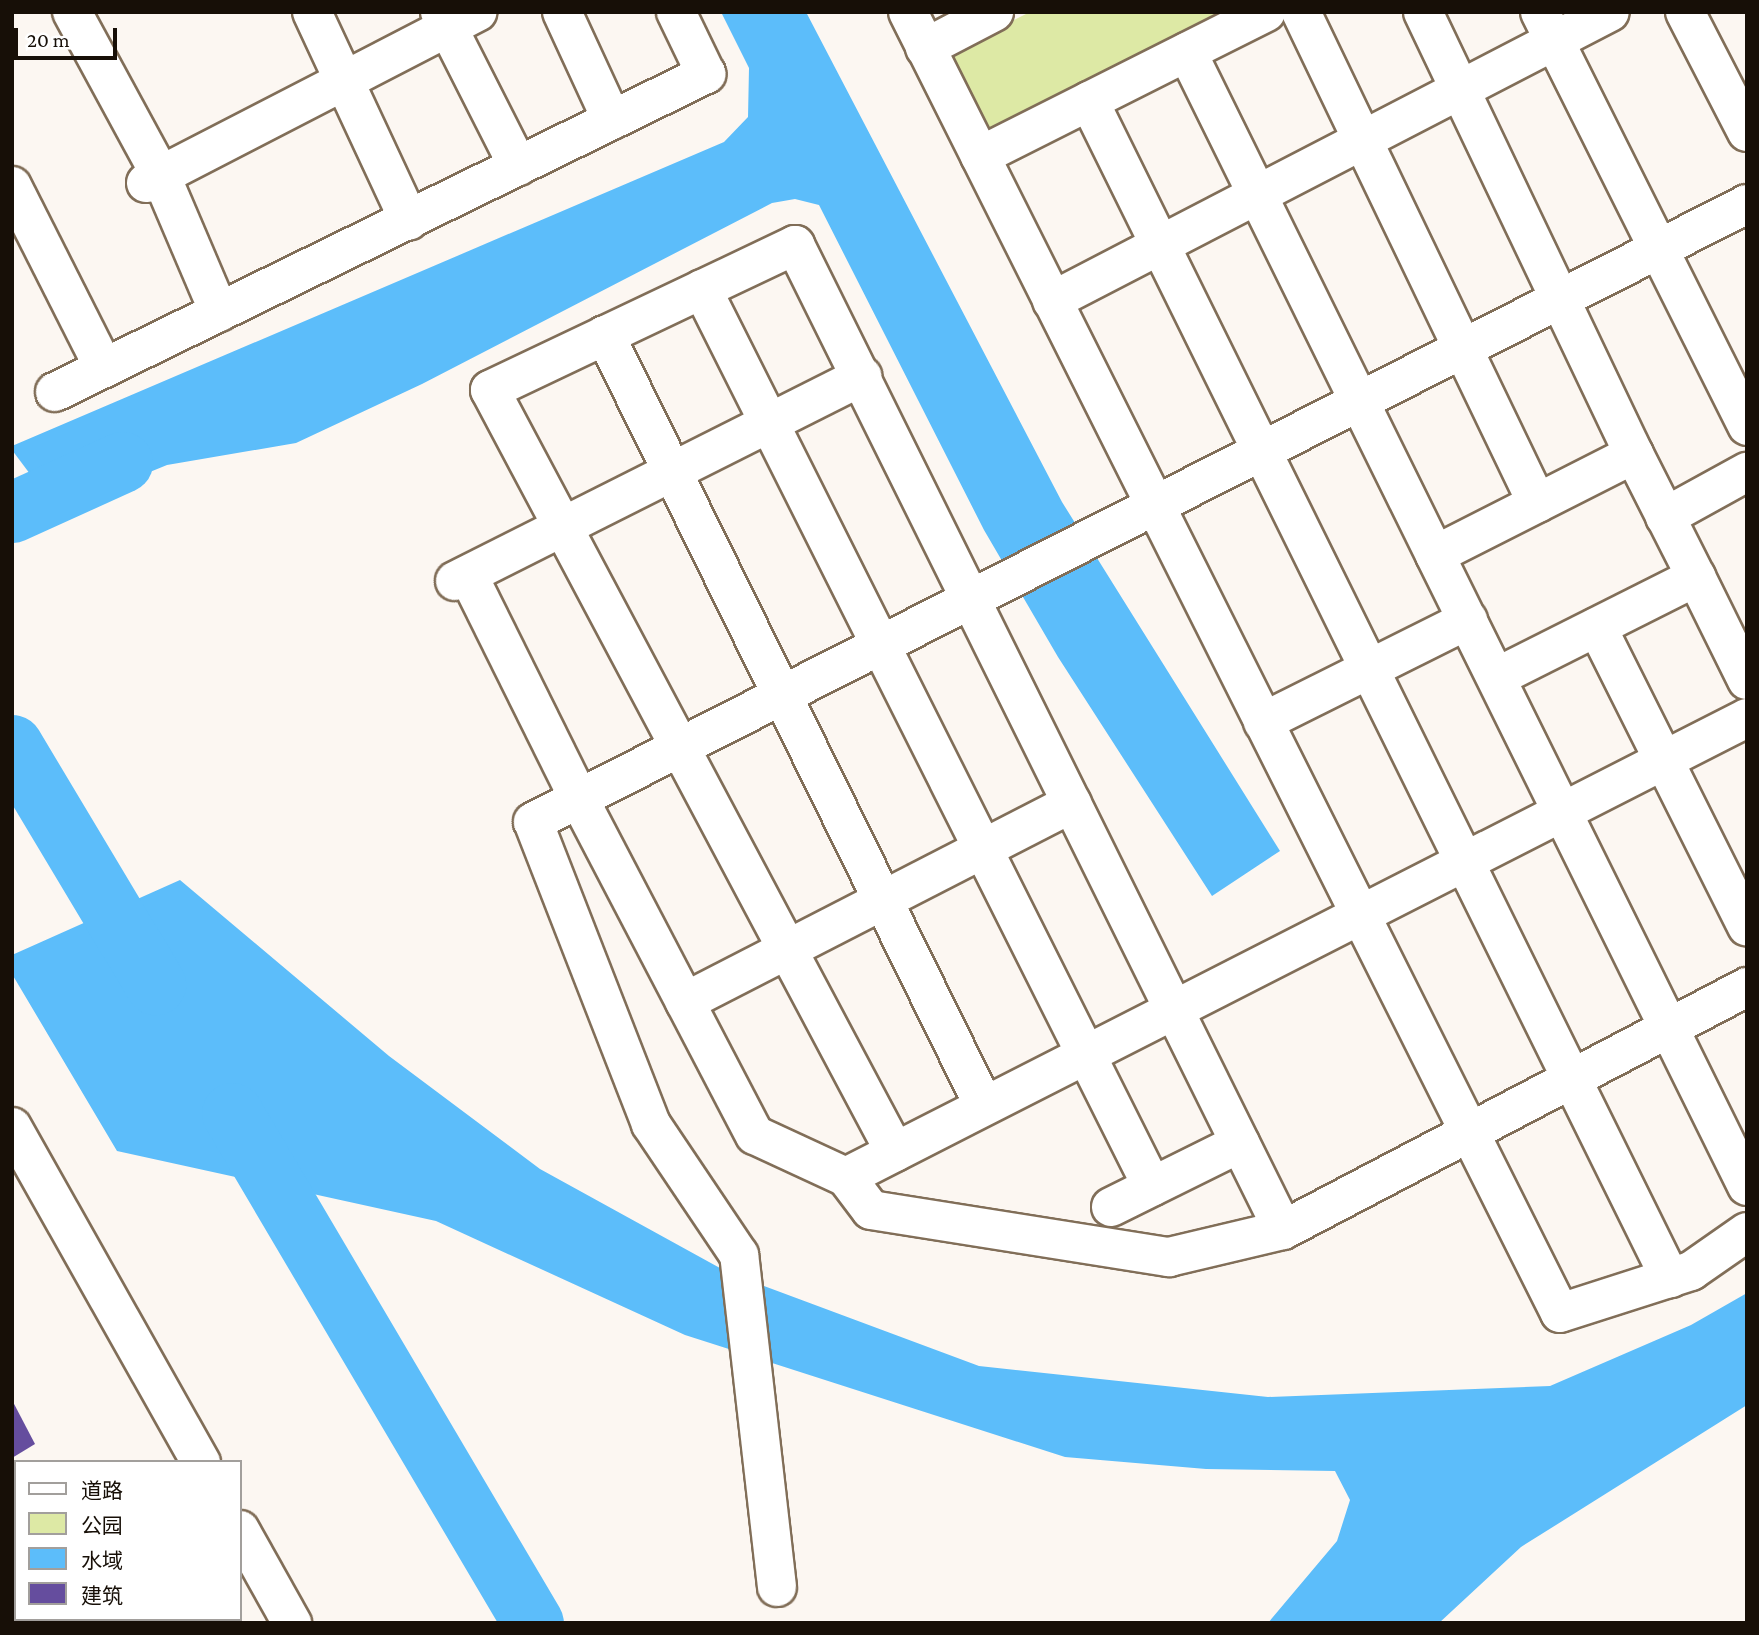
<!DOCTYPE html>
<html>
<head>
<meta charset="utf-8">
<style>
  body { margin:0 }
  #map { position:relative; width:1759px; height:1635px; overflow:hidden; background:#fcf7f2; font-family:"Crimson Pro","Noto Sans SC",serif }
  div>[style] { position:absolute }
  .green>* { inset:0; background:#dde9a5 }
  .water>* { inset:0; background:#5cbdfa }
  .river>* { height:61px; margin:-30.5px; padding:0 30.5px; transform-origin:30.5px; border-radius:30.5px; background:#5cbdfa }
  .building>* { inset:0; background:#654d9e }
  .roads { filter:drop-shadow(2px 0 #816e58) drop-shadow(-2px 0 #816e58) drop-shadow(0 2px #816e58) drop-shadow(0 -2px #816e58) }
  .minor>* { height:38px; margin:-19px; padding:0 19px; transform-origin:19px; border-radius:19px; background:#fff }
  span { translate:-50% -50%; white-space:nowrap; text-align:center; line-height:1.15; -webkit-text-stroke:7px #fff; paint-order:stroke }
  .frame { position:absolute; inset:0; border:14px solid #170f07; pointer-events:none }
  .legend { position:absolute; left:14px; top:1460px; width:228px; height:161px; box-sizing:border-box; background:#fff; border:2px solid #a29f9c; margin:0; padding:9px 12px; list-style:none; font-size:21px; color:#170f07 }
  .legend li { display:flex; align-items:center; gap:14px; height:35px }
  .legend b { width:35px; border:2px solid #a29f9c }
  .scale { position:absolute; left:14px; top:28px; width:103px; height:32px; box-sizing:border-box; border:4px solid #170f07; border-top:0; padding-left:9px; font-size:21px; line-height:24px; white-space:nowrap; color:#170f07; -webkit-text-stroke:5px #fff; paint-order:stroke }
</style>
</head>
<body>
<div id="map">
  <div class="green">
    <i style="clip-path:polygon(1030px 12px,1242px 12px,987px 141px,947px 54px)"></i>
  </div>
  <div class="water">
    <i style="clip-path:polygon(721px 12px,806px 12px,1062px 502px,1280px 851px,1212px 896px,1058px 657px,984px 530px,819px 205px,795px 199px,772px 203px,422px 384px,296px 443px,167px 465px,57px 510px,12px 450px,12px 446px,724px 142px,748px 117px,749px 68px)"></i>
    <i style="clip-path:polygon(180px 880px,389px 1056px,540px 1169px,729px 1273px,979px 1366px,1268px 1397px,1550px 1386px,1691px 1325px,1747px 1293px,1747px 1405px,1521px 1547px,1439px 1623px,1268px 1623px,1337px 1541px,1350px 1500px,1335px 1471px,1206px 1469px,1065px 1457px,685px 1335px,436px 1221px,117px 1151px,12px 974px,12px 955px)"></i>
  </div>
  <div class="river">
    <i style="left:12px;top:512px;width:121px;rotate:-24.4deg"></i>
    <i style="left:12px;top:745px;width:279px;rotate:59.1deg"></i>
    <i style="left:232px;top:1113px;width:592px;rotate:59.45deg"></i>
  </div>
  <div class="building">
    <i style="clip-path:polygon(12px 1400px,35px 1444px,12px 1458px)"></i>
    <i style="clip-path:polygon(16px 1500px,16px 1546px,12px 1539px)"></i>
    <i style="clip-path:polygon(12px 1581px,16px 1619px,32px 1623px,12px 1623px)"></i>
    <i style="clip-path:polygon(54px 1619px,133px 1619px,134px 1623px,56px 1623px)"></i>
  </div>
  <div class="roads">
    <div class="minor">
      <i style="left:72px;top:12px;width:187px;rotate:61.5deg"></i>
      <i style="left:161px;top:176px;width:148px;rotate:66.9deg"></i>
      <i style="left:312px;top:12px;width:230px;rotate:65deg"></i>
      <i style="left:440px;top:12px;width:173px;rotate:63.1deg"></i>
      <i style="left:562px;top:12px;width:119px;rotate:65.2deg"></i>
      <i style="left:908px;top:12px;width:1455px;rotate:63.38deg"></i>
      <i style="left:1560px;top:1313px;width:138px;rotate:-17.8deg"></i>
      <i style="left:1691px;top:1271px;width:68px;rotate:-34.9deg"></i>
      <i style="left:1301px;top:12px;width:545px;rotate:64.33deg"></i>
      <i style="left:1423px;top:12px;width:490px;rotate:64.5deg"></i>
      <i style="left:1540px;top:12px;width:463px;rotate:63.4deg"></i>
      <i style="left:1685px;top:12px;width:135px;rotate:62.7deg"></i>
      <i style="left:925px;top:48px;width:78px;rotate:-27.6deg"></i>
      <i style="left:1187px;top:52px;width:561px;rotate:63.75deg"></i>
      <i style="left:1089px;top:101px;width:1313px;rotate:63.73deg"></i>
      <i style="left:980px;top:156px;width:320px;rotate:-26.7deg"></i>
      <i style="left:146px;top:183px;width:373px;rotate:-27.3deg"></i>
      <i style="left:12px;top:186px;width:204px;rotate:63.2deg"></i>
      <i style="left:702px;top:289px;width:1004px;rotate:63.36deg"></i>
      <i style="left:1052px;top:301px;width:628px;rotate:-27.38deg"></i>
      <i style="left:605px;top:335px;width:859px;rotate:63.82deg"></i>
      <i style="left:55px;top:392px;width:725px;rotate:-26.03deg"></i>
      <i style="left:706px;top:74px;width:69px;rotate:-115.8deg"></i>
      <i style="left:1665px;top:517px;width:94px;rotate:-28.8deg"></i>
      <i style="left:468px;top:575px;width:250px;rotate:63.6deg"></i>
      <i style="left:579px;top:799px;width:379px;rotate:62.4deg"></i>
      <i style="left:755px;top:1135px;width:100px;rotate:24.8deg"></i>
      <i style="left:846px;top:1177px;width:41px;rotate:52.9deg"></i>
      <i style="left:871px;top:1210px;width:302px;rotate:9deg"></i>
      <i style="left:1169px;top:1257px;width:117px;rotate:-13.3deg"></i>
      <i style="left:1283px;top:1230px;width:524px;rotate:-27.64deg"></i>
      <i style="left:1696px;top:577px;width:115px;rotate:63.7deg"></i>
      <i style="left:455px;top:581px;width:456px;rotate:-26.7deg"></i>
      <i style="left:1597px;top:627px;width:335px;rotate:63.4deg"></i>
      <i style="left:1497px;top:677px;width:223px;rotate:-26.7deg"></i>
      <i style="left:1696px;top:577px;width:138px;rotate:-116.8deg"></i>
      <i style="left:1634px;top:454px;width:223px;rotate:153.1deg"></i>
      <i style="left:1435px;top:555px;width:704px;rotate:63.69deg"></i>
      <i style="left:1263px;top:722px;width:229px;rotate:-26.5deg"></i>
      <i style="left:685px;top:1002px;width:435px;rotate:-27.2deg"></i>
      <i style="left:12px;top:1127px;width:385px;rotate:60.6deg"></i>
      <i style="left:895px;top:1152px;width:863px;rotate:-117.99deg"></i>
      <i style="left:490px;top:390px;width:338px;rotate:-25.4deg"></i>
      <i style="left:795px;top:245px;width:1099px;rotate:63.64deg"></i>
      <i style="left:846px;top:1177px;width:1011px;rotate:-27deg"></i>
      <i style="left:1111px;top:1207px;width:144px;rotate:-26.4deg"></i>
      <i style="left:240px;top:1530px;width:107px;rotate:60.8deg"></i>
      <i style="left:777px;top:1587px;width:334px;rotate:-96.5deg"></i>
      <i style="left:739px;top:1255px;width:158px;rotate:-123.9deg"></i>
      <i style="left:651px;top:1124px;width:324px;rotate:-111.3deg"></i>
      <i style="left:533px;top:822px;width:1362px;rotate:-26.98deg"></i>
    </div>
  </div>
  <div class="frame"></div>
  <ul class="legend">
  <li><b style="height:9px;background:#fff"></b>道路</li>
  <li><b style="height:19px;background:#dde9a5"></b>公园</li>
  <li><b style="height:19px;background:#5cbdfa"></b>水域</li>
  <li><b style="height:19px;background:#654d9e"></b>建筑</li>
  </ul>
  <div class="scale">20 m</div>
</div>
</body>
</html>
